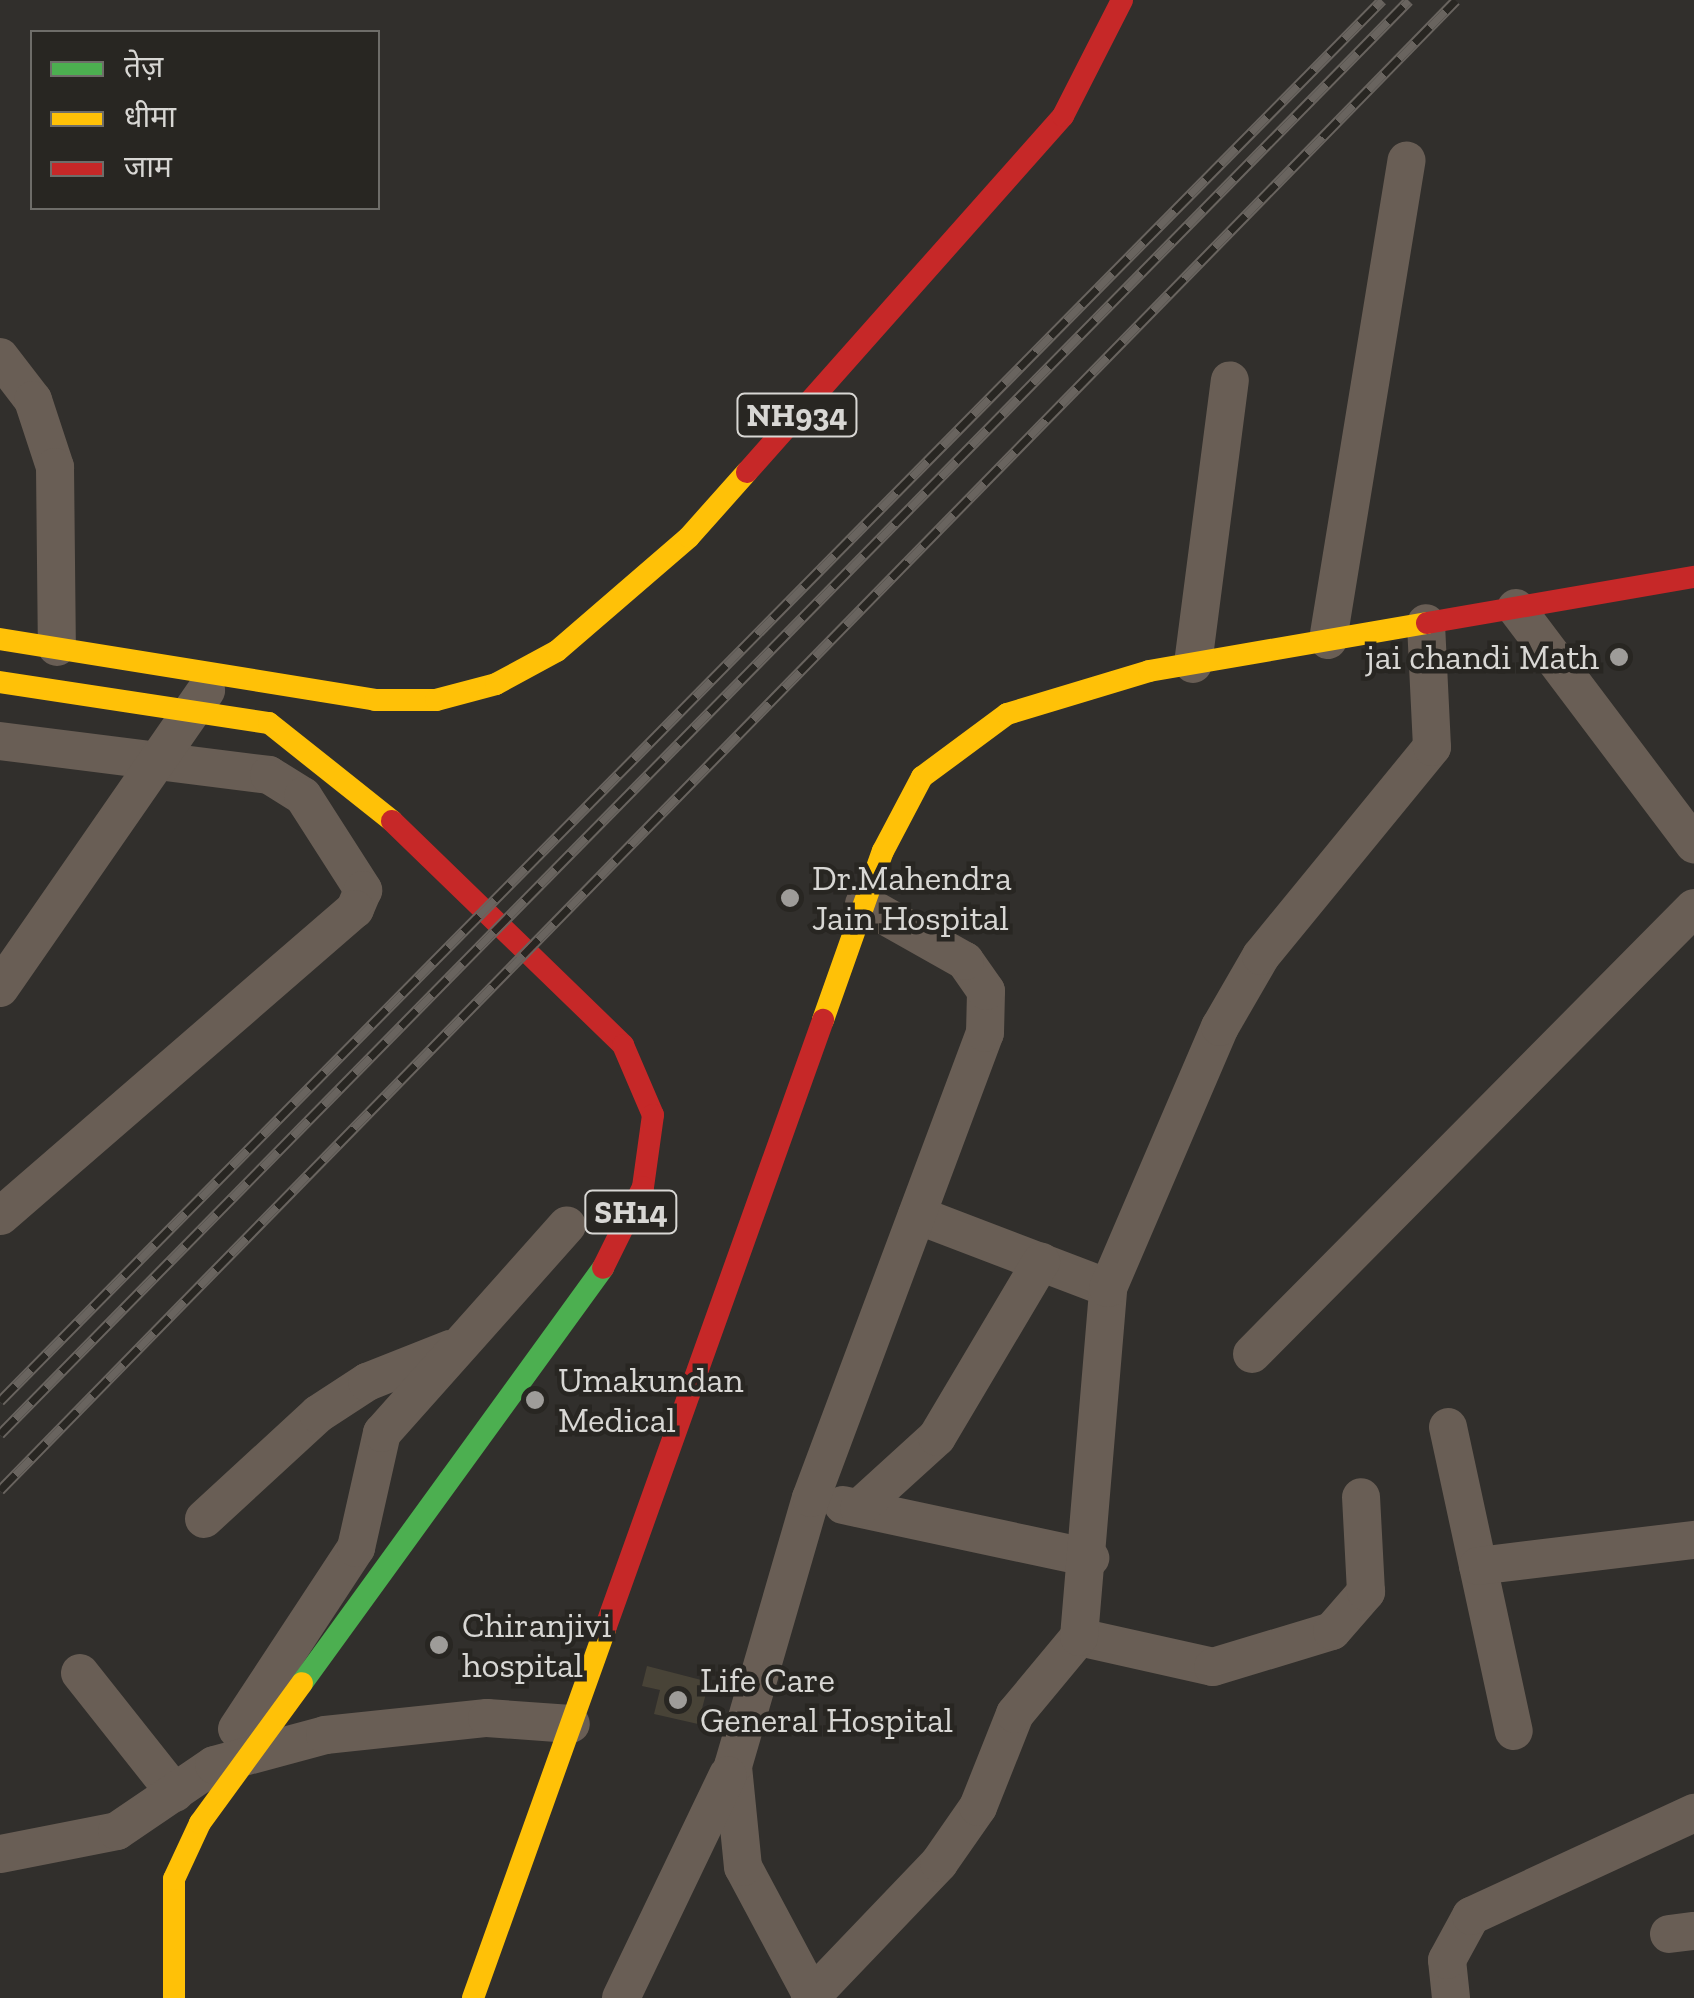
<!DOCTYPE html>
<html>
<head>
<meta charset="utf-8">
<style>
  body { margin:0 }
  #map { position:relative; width:1694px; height:1998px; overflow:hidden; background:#312f2c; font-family:"Zilla Slab","Noto Sans Devanagari",serif }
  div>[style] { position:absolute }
  .building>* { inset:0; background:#484337 }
  .street>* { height:38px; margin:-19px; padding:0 19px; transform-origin:19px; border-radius:19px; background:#695e55 }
  .fast>* { height:22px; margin:-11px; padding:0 11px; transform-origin:11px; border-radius:11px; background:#4caf50 }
  .slow>* { height:22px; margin:-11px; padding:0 11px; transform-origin:11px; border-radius:11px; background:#ffc107 }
  .jam>* { height:22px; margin:-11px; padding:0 11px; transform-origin:11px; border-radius:11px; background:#c62828 }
  .rail>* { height:11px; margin-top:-5.5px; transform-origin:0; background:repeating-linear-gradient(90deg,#282622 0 22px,#69645f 0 44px); box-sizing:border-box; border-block:2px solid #69645f }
  .dots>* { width:28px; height:28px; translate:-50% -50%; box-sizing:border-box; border:5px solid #282622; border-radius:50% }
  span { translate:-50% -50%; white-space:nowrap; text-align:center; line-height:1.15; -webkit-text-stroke:9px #282622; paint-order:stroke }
  .shield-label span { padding:2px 8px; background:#282622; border:2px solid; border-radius:8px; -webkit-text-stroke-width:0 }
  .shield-label { font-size:32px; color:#d8d7d4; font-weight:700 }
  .poi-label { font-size:35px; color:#d8d7d4 }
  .right { translate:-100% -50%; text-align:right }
  .left { translate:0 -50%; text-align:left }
  .legend { position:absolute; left:30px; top:30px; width:350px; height:180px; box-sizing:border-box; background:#282622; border:2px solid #6e6d69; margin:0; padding:12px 18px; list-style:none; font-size:30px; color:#d8d7d4 }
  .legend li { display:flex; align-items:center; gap:20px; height:50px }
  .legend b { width:50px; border:2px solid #6e6d69 }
</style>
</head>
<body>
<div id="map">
  <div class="building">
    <i style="clip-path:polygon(647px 1666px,709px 1682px,698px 1724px,654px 1714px,660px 1690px,642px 1686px)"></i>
  </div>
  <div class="street">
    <i style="left:0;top:357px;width:54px;rotate:52.5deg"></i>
    <i style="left:33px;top:400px;width:71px;rotate:71.8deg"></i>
    <i style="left:55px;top:467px;width:180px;rotate:89.4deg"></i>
    <i style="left:1516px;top:608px;width:296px;rotate:53deg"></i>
    <i style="left:1328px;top:640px;width:486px;rotate:-80.7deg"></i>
    <i style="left:1193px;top:664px;width:286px;rotate:-82.6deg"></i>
    <i style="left:0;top:741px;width:271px;rotate:7.2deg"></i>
    <i style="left:269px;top:775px;width:40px;rotate:32deg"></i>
    <i style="left:303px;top:796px;width:112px;rotate:57.4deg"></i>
    <i style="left:363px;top:890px;width:21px;rotate:113deg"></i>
    <i style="left:355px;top:909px;width:469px;rotate:139.1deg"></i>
    <i style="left:0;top:988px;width:362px;rotate:-55.3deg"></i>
    <i style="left:917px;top:1215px;width:204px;rotate:20.9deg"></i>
    <i style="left:1252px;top:1354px;width:628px;rotate:-45.26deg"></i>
    <i style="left:1448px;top:1427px;width:311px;rotate:77.8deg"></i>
    <i style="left:843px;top:1505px;width:253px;rotate:12.1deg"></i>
    <i style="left:859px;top:1508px;width:105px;rotate:-42.3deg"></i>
    <i style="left:937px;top:1437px;width:204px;rotate:-59.3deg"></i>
    <i style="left:204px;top:1519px;width:155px;rotate:-42.6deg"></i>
    <i style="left:318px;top:1414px;width:59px;rotate:-33.1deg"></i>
    <i style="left:367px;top:1382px;width:89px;rotate:-21.7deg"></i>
    <i style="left:1478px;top:1566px;width:218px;rotate:-6.9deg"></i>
    <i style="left:1079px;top:1637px;width:137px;rotate:12.6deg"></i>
    <i style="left:1213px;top:1667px;width:124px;rotate:-16.8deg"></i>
    <i style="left:1332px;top:1631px;width:52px;rotate:-48.9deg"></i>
    <i style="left:1366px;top:1592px;width:95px;rotate:-93deg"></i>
    <i style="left:80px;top:1673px;width:153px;rotate:51.6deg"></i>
    <i style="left:237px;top:1729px;width:217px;rotate:-56.7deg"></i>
    <i style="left:356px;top:1548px;width:118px;rotate:-77.3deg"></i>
    <i style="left:382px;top:1433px;width:278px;rotate:-48.3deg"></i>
    <i style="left:0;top:1854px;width:119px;rotate:-11.1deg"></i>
    <i style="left:117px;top:1831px;width:117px;rotate:-34.2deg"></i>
    <i style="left:214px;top:1765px;width:115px;rotate:-15.1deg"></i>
    <i style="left:325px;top:1735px;width:163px;rotate:-6deg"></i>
    <i style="left:487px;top:1718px;width:84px;rotate:4.1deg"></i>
    <i style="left:1669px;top:1934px;width:25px;rotate:-7deg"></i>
    <i style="left:812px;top:1996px;width:146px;rotate:-118.1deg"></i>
    <i style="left:743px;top:1867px;width:101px;rotate:-95.7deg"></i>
    <i style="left:733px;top:1766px;width:279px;rotate:-73.8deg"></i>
    <i style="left:811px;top:1498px;width:496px;rotate:-69.5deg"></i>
    <i style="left:985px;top:1033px;width:42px;rotate:-88.6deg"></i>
    <i style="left:986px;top:991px;width:37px;rotate:-125deg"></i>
    <i style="left:965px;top:961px;width:116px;rotate:-150.6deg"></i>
    <i style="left:621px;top:1998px;width:247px;rotate:-64.4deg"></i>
    <i style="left:810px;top:1998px;width:187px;rotate:-46.3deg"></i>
    <i style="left:939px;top:1863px;width:68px;rotate:-55.1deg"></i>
    <i style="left:978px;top:1807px;width:100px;rotate:-68.3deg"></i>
    <i style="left:1015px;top:1714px;width:100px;rotate:-50.3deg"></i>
    <i style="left:1079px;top:1637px;width:350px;rotate:-85.2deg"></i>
    <i style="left:1108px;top:1288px;width:284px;rotate:-66.8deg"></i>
    <i style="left:1220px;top:1027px;width:82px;rotate:-60deg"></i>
    <i style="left:1261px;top:956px;width:270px;rotate:-50.7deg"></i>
    <i style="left:1432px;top:747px;width:124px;rotate:-92.8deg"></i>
    <i style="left:1451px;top:1998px;width:38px;rotate:-96deg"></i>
    <i style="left:1447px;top:1960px;width:50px;rotate:-61.4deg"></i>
    <i style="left:1471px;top:1916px;width:246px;rotate:-24.8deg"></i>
  </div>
  <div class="fast">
    <i style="left:302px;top:1683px;width:513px;rotate:-54.05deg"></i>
  </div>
  <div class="slow">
    <i style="left:0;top:639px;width:380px;rotate:9.2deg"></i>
    <i style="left:375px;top:700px;width:61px"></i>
    <i style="left:436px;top:700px;width:62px;rotate:-14.9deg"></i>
    <i style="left:496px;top:684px;width:69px;rotate:-28.4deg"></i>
    <i style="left:557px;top:651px;width:174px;rotate:-40.8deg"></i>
    <i style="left:689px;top:537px;width:87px;rotate:-48.3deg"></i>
    <i style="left:0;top:682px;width:272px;rotate:8.7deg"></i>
    <i style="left:269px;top:723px;width:157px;rotate:38.5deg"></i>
    <i style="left:823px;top:1020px;width:179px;rotate:-70.5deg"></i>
    <i style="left:883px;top:851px;width:84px;rotate:-62.2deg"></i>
    <i style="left:922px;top:777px;width:106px;rotate:-36.5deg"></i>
    <i style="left:1007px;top:714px;width:148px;rotate:-16.8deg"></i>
    <i style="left:1149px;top:671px;width:282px;rotate:-9.8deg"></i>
    <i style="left:174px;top:1998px;width:119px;rotate:-90deg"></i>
    <i style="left:174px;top:1879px;width:62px;rotate:-65.1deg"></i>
    <i style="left:200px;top:1823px;width:173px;rotate:-53.9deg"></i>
    <i style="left:473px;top:1998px;width:392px;rotate:-70.3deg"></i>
  </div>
  <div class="jam">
    <i style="left:747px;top:472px;width:476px;rotate:-48.4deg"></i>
    <i style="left:1063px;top:116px;width:130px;rotate:-63deg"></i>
    <i style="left:1427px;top:623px;width:271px;rotate:-9.8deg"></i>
    <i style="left:392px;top:821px;width:322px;rotate:44.1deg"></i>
    <i style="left:623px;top:1045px;width:76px;rotate:66.8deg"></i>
    <i style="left:653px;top:1115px;width:73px;rotate:97.9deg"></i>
    <i style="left:643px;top:1187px;width:90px;rotate:116.3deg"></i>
    <i style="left:605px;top:1629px;width:647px;rotate:-70.3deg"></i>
  </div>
  <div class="rail">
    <i style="left:0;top:1401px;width:1968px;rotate:-45.39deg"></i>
    <i style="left:0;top:1434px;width:2010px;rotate:-45.5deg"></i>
    <i style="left:0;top:1490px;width:2083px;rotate:-45.66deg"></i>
  </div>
  <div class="dots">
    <i style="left:1619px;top:657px;background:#9e9c99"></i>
    <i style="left:790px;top:898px;background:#9e9c99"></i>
    <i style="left:535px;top:1400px;background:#9e9c99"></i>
    <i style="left:439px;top:1645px;background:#9e9c99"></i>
    <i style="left:678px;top:1700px;background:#9e9c99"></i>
  </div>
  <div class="shield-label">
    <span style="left:797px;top:415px">NH934</span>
    <span style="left:631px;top:1212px">SH14</span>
  </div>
  <div class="poi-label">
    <span class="right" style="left:1599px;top:657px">jai chandi Math</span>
    <span class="left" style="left:812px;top:898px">Dr.Mahendra<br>Jain Hospital</span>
    <span class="left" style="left:558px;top:1400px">Umakundan<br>Medical</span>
    <span class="left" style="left:462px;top:1645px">Chiranjivi<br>hospital</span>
    <span class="left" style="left:700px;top:1700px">Life Care<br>General Hospital</span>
  </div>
  <ul class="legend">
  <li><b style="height:12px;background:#4caf50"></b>तेज़</li>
  <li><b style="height:12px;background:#ffc107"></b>धीमा</li>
  <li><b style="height:12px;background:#c62828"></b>जाम</li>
  </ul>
</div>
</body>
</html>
